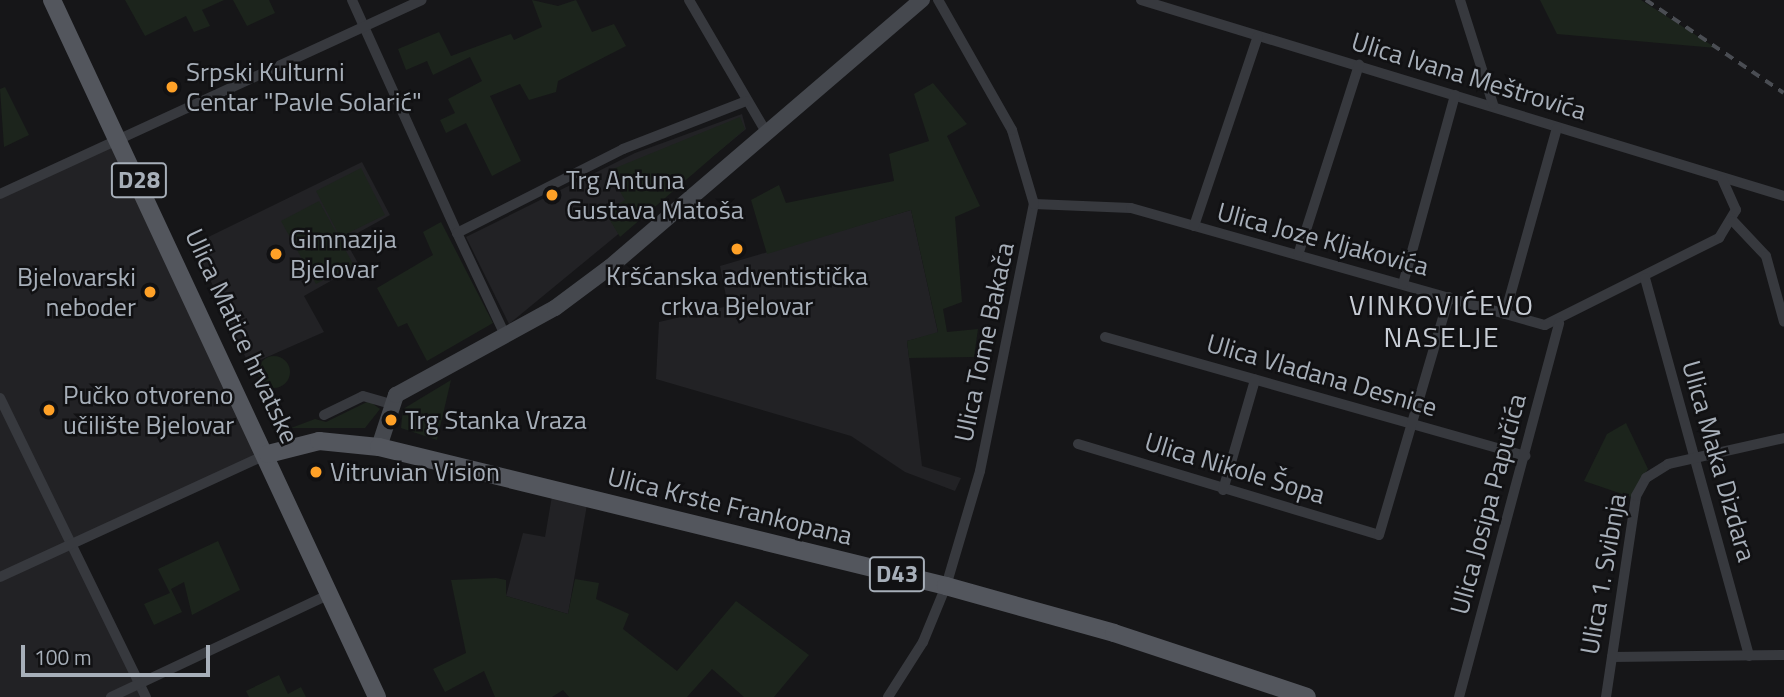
<!DOCTYPE html>
<html>
<head>
<meta charset="utf-8">
<style>
  body { margin:0 }
  #map { position:relative; width:1784px; height:697px; overflow:hidden; background:#161618; font-family:"Titillium Web",sans-serif }
  div>[style] { position:absolute }
  .built>* { inset:0; background:#222225 }
  .green>* { inset:0; background:#1c241c }
  .round { border-radius:50% }
  .street>* { height:10px; margin:-5px; padding:0 5px; transform-origin:5px; border-radius:5px; background:#37393e }
  .secondary>* { height:16px; margin:-8px; padding:0 8px; transform-origin:8px; border-radius:8px; background:#45484e }
  .primary>* { height:18px; margin:-9px; padding:0 9px; transform-origin:9px; border-radius:9px; background:#53565d }
  .rail>* { height:3.5px; margin-top:-1.75px; transform-origin:0; background:repeating-linear-gradient(90deg,#4a4d53 0 9px,transparent 0 16px) }
  .dots>* { width:19px; height:19px; translate:-50% -50%; box-sizing:border-box; border:4px solid #111113; border-radius:50% }
  span { translate:-50% -50%; white-space:nowrap; text-align:center; line-height:1.15; -webkit-text-stroke:5px #111113; paint-order:stroke }
  .shield-label span { padding:2px 5px; background:#111113; border:2px solid; border-radius:5px; -webkit-text-stroke-width:0 }
  .shield-label { font-size:24px; color:#a7afb9; font-weight:700 }
  .poi-label { font-size:26px; color:#a7afb9 }
  .left { translate:0 -50%; text-align:left }
  .right { translate:-100% -50%; text-align:right }
  .street-label { font-size:26px; color:#a7afb9 }
  .neighbourhood-label { font-size:28px; color:#c8cdd5; letter-spacing:2px }
  .scale { position:absolute; left:21px; top:645px; width:189px; height:32px; box-sizing:border-box; border:4px solid #a7afb9; border-top:0; padding-left:9px; font-size:21px; line-height:24px; white-space:nowrap; color:#a7afb9; -webkit-text-stroke:5px #111113; paint-order:stroke }
</style>
</head>
<body>
<div id="map">
  <div class="built">
    <i style="clip-path:polygon(742px 114px,746px 129px,509px 324px,466px 237px,635px 153px)"></i>
    <i style="clip-path:polygon(119px 139px,268px 454px,71px 542px,146px 697px,0 697px,0 194px)"></i>
    <i style="clip-path:polygon(362px 162px,390px 215px,345px 240px,359px 265px,304px 296px,324px 332px,249px 365px,194px 244px)"></i>
    <i style="clip-path:polygon(911px 210px,938px 333px,907px 341px,922px 466px,961px 478px,955px 491px,905px 472px,851px 436px,656px 379px,659px 322px,728px 306px,720px 266px)"></i>
    <i style="clip-path:polygon(553px 490px,588px 499px,568px 614px,506px 596px,523px 533px,545px 537px)"></i>
  </div>
  <div class="green">
    <i style="clip-path:polygon(125px 0,224px 0,202px 10px,210px 26px,194px 32px,186px 16px,145px 36px)"></i>
    <i style="clip-path:polygon(233px 0,269px 0,275px 13px,247px 26px)"></i>
    <i style="clip-path:polygon(532px 0,558px 6px,576px 0,592px 32px,614px 24px,626px 46px,558px 81px,556px 92px,529px 100px,520px 84px,490px 96px,521px 161px,492px 176px,466px 123px,446px 133px,440px 120px,455px 113px,448px 99px,482px 81px,470px 57px,433px 75px,427px 61px,406px 70px,398px 49px,439px 32px,451px 56px,511px 34px,514px 40px,542px 27px)"></i>
    <i style="clip-path:polygon(1540px 0,1641px 0,1716px 48px,1557px 34px)"></i>
    <i style="clip-path:polygon(933px 83px,967px 124px,947px 136px,980px 206px,955px 217px,962px 302px,943px 309px,947px 332px,978px 329px,974px 357px,909px 358px,907px 341px,938px 332px,911px 210px,767px 254px,751px 200px,779px 185px,786px 203px,894px 181px,889px 154px,929px 141px,914px 94px)"></i>
    <i style="clip-path:polygon(5px 87px,29px 135px,4px 147px,0 89px)"></i>
    <i style="clip-path:polygon(740px 117px,745px 129px,620px 237px,605px 212px,625px 200px,608px 171px)"></i>
    <i style="clip-path:polygon(361px 168px,385px 215px,340px 237px,316px 191px)"></i>
    <i style="clip-path:polygon(319px 201px,353px 264px,316px 284px,281px 221px)"></i>
    <i style="clip-path:polygon(441px 222px,493px 323px,427px 361px,407px 323px,398px 327px,377px 288px,433px 255px,423px 232px)"></i>
    <i class="round" style="left:258px;top:356px;width:32px;height:32px"></i>
    <i style="clip-path:polygon(451px 380px,437px 440px,401px 428px,403px 409px)"></i>
    <i style="clip-path:polygon(369px 401px,380px 409px,365px 428px,291px 428px,315px 419px,326px 422px)"></i>
    <i style="clip-path:polygon(1626px 423px,1648px 469px,1631px 497px,1584px 481px,1607px 434px)"></i>
    <i style="clip-path:polygon(218px 541px,240px 590px,192px 615px,184px 582px,171px 589px,182px 612px,154px 625px,144px 604px,170px 593px,158px 569px)"></i>
    <i style="clip-path:polygon(496px 578px,506px 580px,506px 596px,568px 614px,575px 579px,599px 583px,596px 599px,629px 614px,623px 629px,677px 671px,736px 601px,809px 655px,774px 697px,744px 697px,712px 669px,687px 697px,569px 697px,563px 690px,552px 697px,495px 697px,484px 671px,445px 692px,433px 669px,466px 653px,451px 580px)"></i>
    <i style="clip-path:polygon(279px 675px,288px 694px,301px 687px,306px 697px,249px 697px,246px 691px)"></i>
  </div>
  <div class="street">
    <i style="left:352px;top:0;width:256px;rotate:65.7deg"></i>
    <i style="left:689px;top:0;width:151px;rotate:59.7deg"></i>
    <i style="left:1141px;top:0;width:672px;rotate:16.95deg"></i>
    <i style="left:1460px;top:0;width:109px;rotate:72.4deg"></i>
    <i style="left:0;top:194px;width:464px;rotate:-24.7deg"></i>
    <i style="left:1034px;top:204px;width:97px;rotate:2.4deg"></i>
    <i style="left:1131px;top:208px;width:430px;rotate:15.8deg"></i>
    <i style="left:1545px;top:325px;width:195px;rotate:-26.6deg"></i>
    <i style="left:1719px;top:238px;width:33px;rotate:-59deg"></i>
    <i style="left:1736px;top:210px;width:34px;rotate:-114deg"></i>
    <i style="left:1733px;top:221px;width:48px;rotate:46.7deg"></i>
    <i style="left:1766px;top:256px;width:68px;rotate:74.7deg"></i>
    <i style="left:1194px;top:226px;width:200px;rotate:-71.4deg"></i>
    <i style="left:1298px;top:255px;width:200px;rotate:-72.2deg"></i>
    <i style="left:1645px;top:278px;width:392px;rotate:74.6deg"></i>
    <i style="left:1403px;top:284px;width:196px;rotate:-74.6deg"></i>
    <i style="left:1505px;top:314px;width:193px;rotate:-74.4deg"></i>
    <i style="left:506px;top:337px;width:115px;rotate:-115.2deg"></i>
    <i style="left:457px;top:233px;width:186px;rotate:-26.8deg"></i>
    <i style="left:623px;top:149px;width:132px;rotate:-21.3deg"></i>
    <i style="left:1105px;top:337px;width:437px;rotate:15.8deg"></i>
    <i style="left:0;top:398px;width:333px;rotate:64deg"></i>
    <i style="left:324px;top:415px;width:43px;rotate:-26deg"></i>
    <i style="left:363px;top:396px;width:29px;rotate:16deg"></i>
    <i style="left:1078px;top:444px;width:314px;rotate:16.8deg"></i>
    <i style="left:1379px;top:535px;width:248px;rotate:-73.6deg"></i>
    <i style="left:1223px;top:490px;width:115px;rotate:-73.8deg"></i>
    <i style="left:0;top:577px;width:295px;rotate:-24.7deg"></i>
    <i style="left:1612px;top:657px;width:172px;rotate:-0.7deg"></i>
    <i style="left:111px;top:697px;width:242px;rotate:-25.2deg"></i>
    <i style="left:888px;top:697px;width:65px;rotate:-57.5deg"></i>
    <i style="left:923px;top:642px;width:61px;rotate:-67.7deg"></i>
    <i style="left:946px;top:586px;width:120px;rotate:-73.5deg"></i>
    <i style="left:980px;top:471px;width:272px;rotate:-78.6deg"></i>
    <i style="left:1034px;top:204px;width:77px;rotate:-106.6deg"></i>
    <i style="left:1012px;top:130px;width:150px;rotate:-119.6deg"></i>
    <i style="left:1459px;top:697px;width:387px;rotate:-75deg"></i>
    <i style="left:1606px;top:697px;width:203px;rotate:-81.5deg"></i>
    <i style="left:1636px;top:496px;width:21px;rotate:-61deg"></i>
    <i style="left:1646px;top:478px;width:26px;rotate:-32deg"></i>
    <i style="left:1668px;top:464px;width:119px;rotate:-12.6deg"></i>
  </div>
  <div class="secondary">
    <i style="left:379px;top:447px;width:55px;rotate:-71.9deg"></i>
    <i style="left:396px;top:395px;width:181px;rotate:-28.7deg"></i>
    <i style="left:555px;top:308px;width:69px;rotate:-36.7deg"></i>
    <i style="left:610px;top:267px;width:411px;rotate:-40.6deg"></i>
  </div>
  <div class="primary">
    <i style="left:52px;top:0;width:769px;rotate:65deg"></i>
    <i style="left:268px;top:454px;width:53px;rotate:-14.3deg"></i>
    <i style="left:319px;top:441px;width:60px;rotate:5.7deg"></i>
    <i style="left:379px;top:447px;width:584px;rotate:13.77deg"></i>
    <i style="left:946px;top:586px;width:174px;rotate:15.6deg"></i>
    <i style="left:1114px;top:633px;width:203px;rotate:18.3deg"></i>
  </div>
  <div class="rail">
    <i style="left:1646px;top:0;width:166px;rotate:34deg"></i>
  </div>
  <div class="dots">
    <i style="left:172px;top:87px;background:#ffa127"></i>
    <i style="left:552px;top:195px;background:#ffa127"></i>
    <i style="left:737px;top:249px;background:#ffa127"></i>
    <i style="left:276px;top:254px;background:#ffa127"></i>
    <i style="left:150px;top:292px;background:#ffa127"></i>
    <i style="left:49px;top:410px;background:#ffa127"></i>
    <i style="left:391px;top:420px;background:#ffa127"></i>
    <i style="left:316px;top:472px;background:#ffa127"></i>
  </div>
  <div class="shield-label">
    <span style="left:139px;top:180px">D28</span>
    <span style="left:897px;top:574px">D43</span>
  </div>
  <div class="poi-label">
    <span class="left" style="left:186px;top:87px">Srpski Kulturni<br>Centar "Pavle Solarić"</span>
    <span class="left" style="left:566px;top:195px">Trg Antuna<br>Gustava Matoša</span>
    <span class="left" style="left:290px;top:254px">Gimnazija<br>Bjelovar</span>
    <span style="left:737px;top:291px">Kršćanska adventistička<br>crkva Bjelovar</span>
    <span class="right" style="left:136px;top:292px">Bjelovarski<br>neboder</span>
    <span class="left" style="left:63px;top:410px">Pučko otvoreno<br>učilište Bjelovar</span>
    <span class="left" style="left:405px;top:420px">Trg Stanka Vraza</span>
    <span class="left" style="left:330px;top:472px">Vitruvian Vision</span>
  </div>
  <div class="street-label">
    <span style="left:1469px;top:76px;rotate:17deg">Ulica Ivana Meštrovića</span>
    <span style="left:1323px;top:239px;rotate:15deg">Ulica Joze Kljakovića</span>
    <span style="left:242px;top:336px;rotate:65deg">Ulica Matice hrvatske</span>
    <span style="left:984px;top:342px;rotate:-78deg">Ulica Tome Bakača</span>
    <span style="left:1322px;top:375px;rotate:16deg">Ulica Vladana Desnice</span>
    <span style="left:1719px;top:461px;rotate:74deg">Ulica Maka Dizdara</span>
    <span style="left:1235px;top:468px;rotate:17deg">Ulica Nikole Šopa</span>
    <span style="left:1488px;top:504px;rotate:-75deg">Ulica Josipa Papučića</span>
    <span style="left:730px;top:506px;rotate:14deg">Ulica Krste Frankopana</span>
    <span style="left:1603px;top:574px;rotate:-80deg">Ulica 1. Svibnja</span>
  </div>
  <div class="neighbourhood-label">
    <span style="left:1442px;top:321px">VINKOVIĆEVO<br>NASELJE</span>
  </div>
  <div class="scale">100 m</div>
</div>
</body>
</html>
